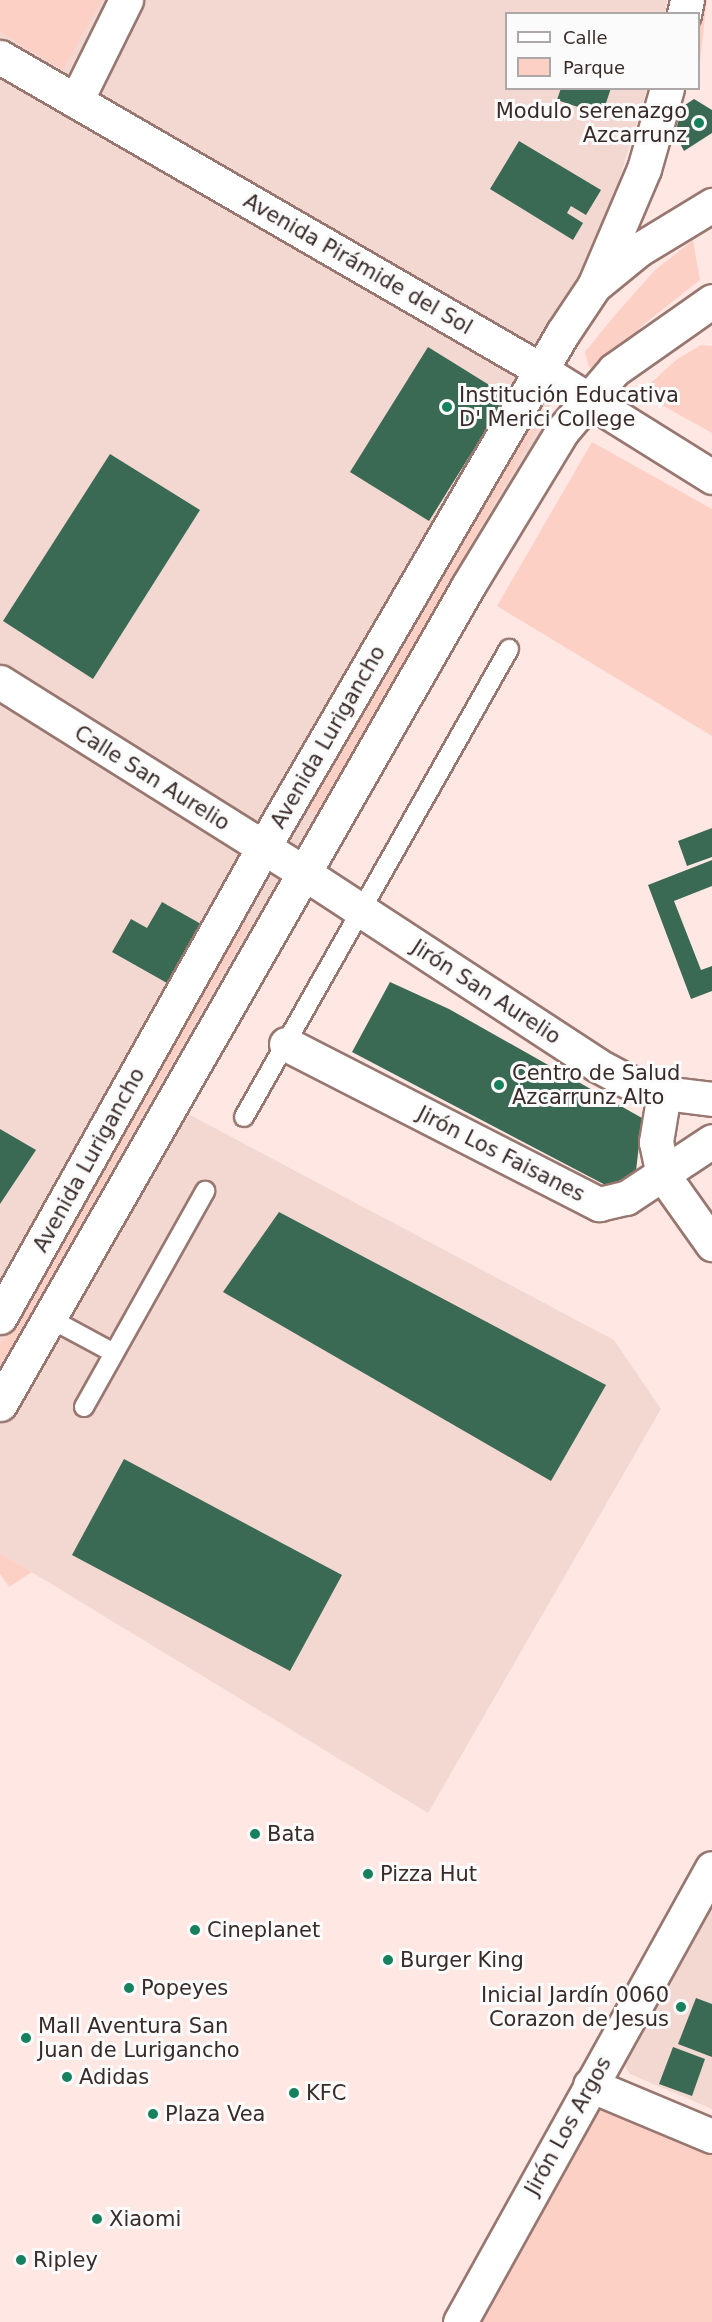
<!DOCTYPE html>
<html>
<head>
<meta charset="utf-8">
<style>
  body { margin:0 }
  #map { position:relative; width:712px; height:2322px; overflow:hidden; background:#ffe8e3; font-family:"DejaVu Sans",sans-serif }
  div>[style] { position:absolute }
  .built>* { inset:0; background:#f3d8d2 }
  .green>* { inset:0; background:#fdd0c6 }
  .building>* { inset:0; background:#3a6954 }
  .roads { filter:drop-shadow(2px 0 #977770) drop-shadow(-2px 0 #977770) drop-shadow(0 2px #977770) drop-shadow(0 -2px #977770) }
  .lane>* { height:18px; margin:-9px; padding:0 9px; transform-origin:9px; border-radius:9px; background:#fff }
  .street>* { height:33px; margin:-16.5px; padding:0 16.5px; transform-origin:16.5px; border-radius:16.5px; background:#fff }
  .secondary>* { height:33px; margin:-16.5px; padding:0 16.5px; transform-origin:16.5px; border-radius:16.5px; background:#fff }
  .primary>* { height:33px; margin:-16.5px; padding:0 16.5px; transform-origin:16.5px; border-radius:16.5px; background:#fff }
  .dots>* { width:16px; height:16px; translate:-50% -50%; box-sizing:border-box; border:3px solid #fbfbfb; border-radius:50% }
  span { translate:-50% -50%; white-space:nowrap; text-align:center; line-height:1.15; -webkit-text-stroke:6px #fbfbfb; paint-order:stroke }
  .poi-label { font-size:21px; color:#392b28 }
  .right { translate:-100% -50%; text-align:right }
  .left { translate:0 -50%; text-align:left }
  .street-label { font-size:21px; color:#392b28 }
  .legend { position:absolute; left:505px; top:12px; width:195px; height:78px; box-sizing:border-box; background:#fbfbfb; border:2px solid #ada8a7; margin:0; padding:8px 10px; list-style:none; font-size:18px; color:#392b28 }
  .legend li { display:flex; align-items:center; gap:12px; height:30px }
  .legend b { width:30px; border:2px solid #ada8a7 }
</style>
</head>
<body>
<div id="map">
  <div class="built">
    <i style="clip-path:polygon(0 0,667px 0,666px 13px,506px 14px,506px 88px,647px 89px,535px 455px,160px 1099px,614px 1340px,661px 1409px,428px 1813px,0 1553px)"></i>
    <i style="clip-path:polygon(712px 1903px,712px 2109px,630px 2074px,620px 2058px)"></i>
  </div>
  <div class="green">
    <i style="clip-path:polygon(0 0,102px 0,63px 70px,0 32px)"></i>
    <i style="clip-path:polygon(698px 0,707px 0,699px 70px,698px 14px)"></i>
    <i style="clip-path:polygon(693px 240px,700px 280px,643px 325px,599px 372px,589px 367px,585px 352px,615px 315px,655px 270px)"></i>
    <i style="clip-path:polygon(701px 345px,712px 346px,712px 433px,640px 393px,676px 360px)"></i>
    <i style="clip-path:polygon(539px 416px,537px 428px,318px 813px,304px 808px,528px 421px)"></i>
    <i style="clip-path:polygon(592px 442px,712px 509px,712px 736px,497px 606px)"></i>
    <i style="clip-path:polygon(242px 919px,250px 924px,0 1367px,0 1345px)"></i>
    <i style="clip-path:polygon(0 1553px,32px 1572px,9px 1587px,0 1574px)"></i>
    <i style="clip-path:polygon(589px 2102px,712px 2148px,712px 2322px,474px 2322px)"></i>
  </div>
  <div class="building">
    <i style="clip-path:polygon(561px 88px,611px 88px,602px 115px,557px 100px)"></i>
    <i style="clip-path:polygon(694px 99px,712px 110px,712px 133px,684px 151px,675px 134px,682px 107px)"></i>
    <i style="clip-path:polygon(519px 141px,601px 190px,586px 215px,571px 206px,567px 213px,583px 223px,573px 240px,490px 189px)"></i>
    <i style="clip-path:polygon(428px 347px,507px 396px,429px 521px,350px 472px)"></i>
    <i style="clip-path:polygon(110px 454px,200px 510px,93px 679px,3px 621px)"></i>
    <i style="clip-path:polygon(712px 828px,712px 857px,687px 866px,678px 841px)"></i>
    <i style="clip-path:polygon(712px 860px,712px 886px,674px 901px,701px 970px,712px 966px,712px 991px,691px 999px,648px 885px)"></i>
    <i style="clip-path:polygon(162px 902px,201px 924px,167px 983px,112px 952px,131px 919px,147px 928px)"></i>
    <i style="clip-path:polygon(390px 982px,449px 1009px,642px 1118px,635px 1180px,613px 1189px,352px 1052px)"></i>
    <i style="clip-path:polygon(0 1129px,36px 1150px,0 1204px)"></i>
    <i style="clip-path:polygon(279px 1212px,606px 1385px,551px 1481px,223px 1292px)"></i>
    <i style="clip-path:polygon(124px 1459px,342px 1575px,290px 1671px,72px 1555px)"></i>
    <i style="clip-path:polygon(696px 1998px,712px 2004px,712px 2057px,678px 2044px)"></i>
    <i style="clip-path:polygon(673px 2047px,705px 2059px,692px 2096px,659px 2084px)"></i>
  </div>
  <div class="roads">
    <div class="lane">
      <i style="left:244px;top:1117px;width:538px;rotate:-60.48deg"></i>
      <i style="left:49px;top:1318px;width:74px;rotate:28.3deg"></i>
      <i style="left:84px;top:1407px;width:248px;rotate:-60.7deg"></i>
    </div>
    <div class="street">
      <i style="left:76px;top:101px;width:113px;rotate:-63.7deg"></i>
      <i style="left:286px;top:1044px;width:352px;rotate:27.1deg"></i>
      <i style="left:599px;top:1204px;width:28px;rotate:-13deg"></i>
      <i style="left:626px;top:1198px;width:103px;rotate:-33.5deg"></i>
      <i style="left:664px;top:1093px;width:50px;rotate:99.3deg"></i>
      <i style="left:656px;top:1142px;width:34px;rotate:78deg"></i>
      <i style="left:663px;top:1175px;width:85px;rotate:54.6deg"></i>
      <i style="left:590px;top:2085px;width:132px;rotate:22.7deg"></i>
      <i style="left:460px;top:2322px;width:519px;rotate:-60.97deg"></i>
    </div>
    <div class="secondary">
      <i style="left:684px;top:14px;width:14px;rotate:-78deg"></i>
      <i style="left:594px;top:286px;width:127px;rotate:-66.9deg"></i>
      <i style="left:644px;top:169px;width:84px;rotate:-74.1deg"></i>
    </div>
    <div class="primary">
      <i style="left:0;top:57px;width:625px;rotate:30.05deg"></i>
      <i style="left:541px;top:370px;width:202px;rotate:32deg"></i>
      <i style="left:0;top:682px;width:359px;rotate:32.1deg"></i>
      <i style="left:304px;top:873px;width:350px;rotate:33.2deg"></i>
      <i style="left:597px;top:1065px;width:34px;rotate:28deg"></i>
      <i style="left:627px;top:1081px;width:39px;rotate:18deg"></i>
      <i style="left:664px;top:1093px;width:48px;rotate:7.1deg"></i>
      <i style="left:0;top:1317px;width:538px;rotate:-60.72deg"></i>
      <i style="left:263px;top:848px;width:595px;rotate:-59.81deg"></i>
      <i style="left:562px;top:334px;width:58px;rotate:-56.3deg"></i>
      <i style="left:594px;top:286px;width:57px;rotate:-39.3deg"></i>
      <i style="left:638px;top:250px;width:87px;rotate:-31.3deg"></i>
      <i style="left:0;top:1404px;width:942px;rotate:-60.22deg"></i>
      <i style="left:468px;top:586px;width:183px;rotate:-58.7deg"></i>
      <i style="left:563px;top:430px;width:79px;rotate:-49.6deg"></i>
      <i style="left:614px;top:370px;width:120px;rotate:-35.1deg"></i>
    </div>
  </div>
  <div class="dots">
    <i style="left:699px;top:123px;background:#16815c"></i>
    <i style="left:447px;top:407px;background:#16815c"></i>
    <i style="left:499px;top:1085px;background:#16815c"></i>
    <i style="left:255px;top:1834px;background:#16815c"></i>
    <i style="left:368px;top:1874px;background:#16815c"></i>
    <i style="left:195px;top:1930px;background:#16815c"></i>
    <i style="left:388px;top:1960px;background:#16815c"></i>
    <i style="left:129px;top:1988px;background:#16815c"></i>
    <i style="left:681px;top:2007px;background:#16815c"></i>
    <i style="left:26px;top:2038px;background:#16815c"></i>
    <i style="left:67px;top:2077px;background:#16815c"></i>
    <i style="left:294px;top:2093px;background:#16815c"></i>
    <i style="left:153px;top:2114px;background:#16815c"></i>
    <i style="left:97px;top:2219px;background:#16815c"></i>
    <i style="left:21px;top:2260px;background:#16815c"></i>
  </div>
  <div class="poi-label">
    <span class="right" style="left:687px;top:123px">Modulo serenazgo<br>Azcarrunz</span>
    <span class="left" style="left:459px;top:407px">Institución Educativa<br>D' Merici College</span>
    <span class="left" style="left:512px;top:1085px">Centro de Salud<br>Azcarrunz Alto</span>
    <span class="left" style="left:267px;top:1834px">Bata</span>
    <span class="left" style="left:380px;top:1874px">Pizza Hut</span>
    <span class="left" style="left:207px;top:1930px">Cineplanet</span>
    <span class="left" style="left:400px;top:1960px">Burger King</span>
    <span class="left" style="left:141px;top:1988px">Popeyes</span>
    <span class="right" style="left:669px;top:2007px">Inicial Jardín 0060<br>Corazon de Jesus</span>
    <span class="left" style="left:38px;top:2038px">Mall Aventura San<br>Juan de Lurigancho</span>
    <span class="left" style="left:79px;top:2077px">Adidas</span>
    <span class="left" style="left:306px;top:2093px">KFC</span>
    <span class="left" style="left:165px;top:2114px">Plaza Vea</span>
    <span class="left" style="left:109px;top:2219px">Xiaomi</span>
    <span class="left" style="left:33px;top:2260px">Ripley</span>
  </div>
  <div class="street-label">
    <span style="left:358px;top:264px;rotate:30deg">Avenida Pirámide del Sol</span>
    <span style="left:328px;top:737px;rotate:-60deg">Avenida Lurigancho</span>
    <span style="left:152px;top:778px;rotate:32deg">Calle San Aurelio</span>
    <span style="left:486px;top:992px;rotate:33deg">Jirón San Aurelio</span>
    <span style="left:501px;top:1154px;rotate:27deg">Jirón Los Faisanes</span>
    <span style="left:89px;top:1160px;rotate:-61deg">Avenida Lurigancho</span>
    <span style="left:568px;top:2126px;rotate:-61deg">Jirón Los Argos</span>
  </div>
  <ul class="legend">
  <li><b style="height:8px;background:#fff"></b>Calle</li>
  <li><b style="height:16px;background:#fdd0c6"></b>Parque</li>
  </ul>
</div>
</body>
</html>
